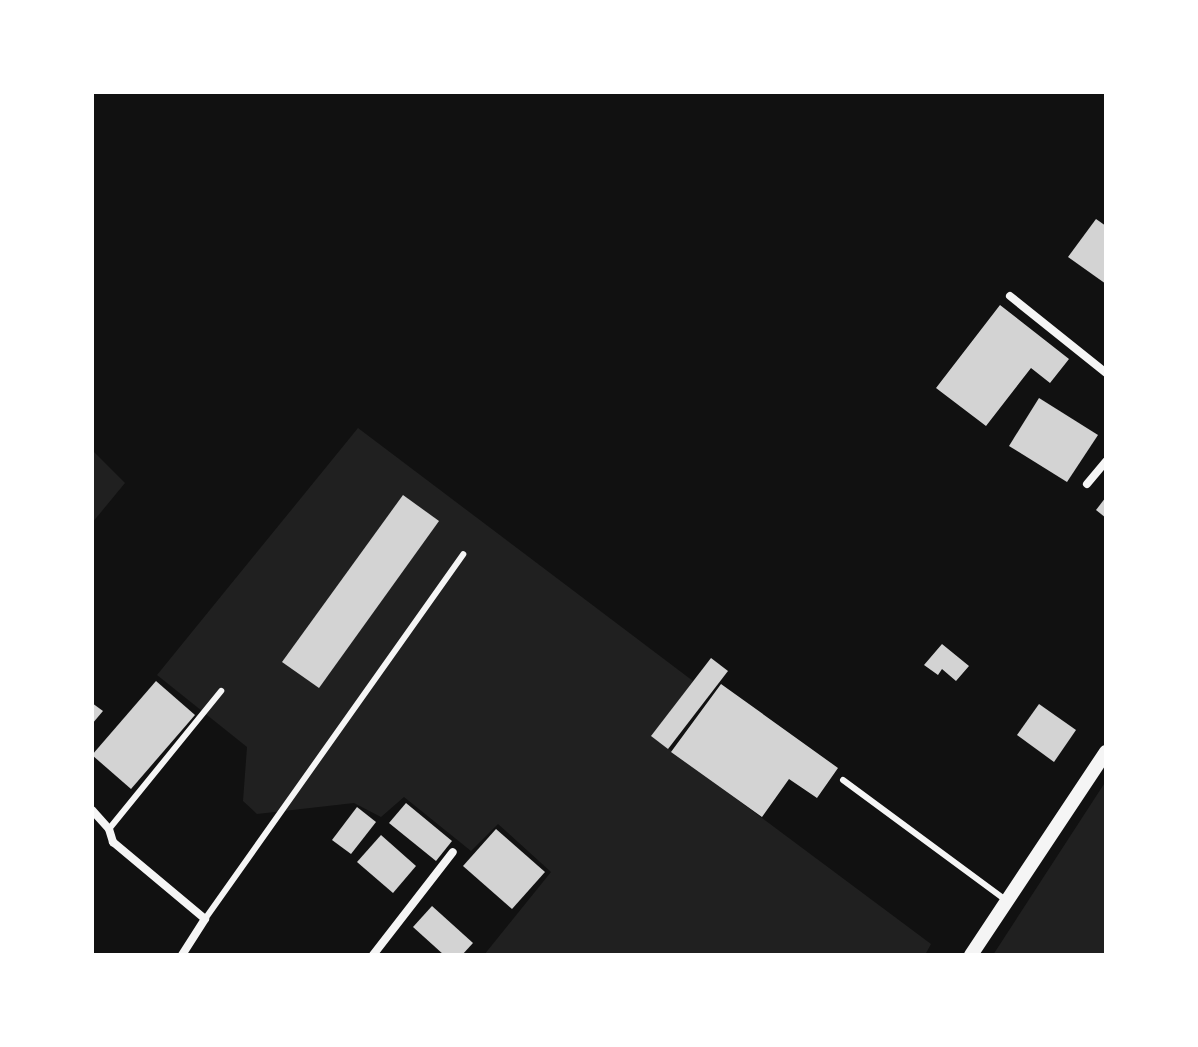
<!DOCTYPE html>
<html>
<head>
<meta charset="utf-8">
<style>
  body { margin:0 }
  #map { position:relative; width:1198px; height:1047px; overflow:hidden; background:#111; font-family:Roboto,sans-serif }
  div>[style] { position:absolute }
  .green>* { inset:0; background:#202020 }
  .building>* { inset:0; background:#d3d3d3 }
  .service>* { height:6px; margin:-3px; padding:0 3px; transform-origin:3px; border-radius:3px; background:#f5f5f5 }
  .minor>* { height:8px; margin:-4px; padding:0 4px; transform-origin:4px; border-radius:4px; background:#f5f5f5 }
  .tertiary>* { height:14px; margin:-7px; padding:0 7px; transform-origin:7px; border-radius:7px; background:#f5f5f5 }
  span { translate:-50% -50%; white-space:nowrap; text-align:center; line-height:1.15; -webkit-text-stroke:6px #fff; paint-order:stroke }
  .frame { position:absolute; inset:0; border:94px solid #fff; pointer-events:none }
</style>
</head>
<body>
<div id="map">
  <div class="green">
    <i style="clip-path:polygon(358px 428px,693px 681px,652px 736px,931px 944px,925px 955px,484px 955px,551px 872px,498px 824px,471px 851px,404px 797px,381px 817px,354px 803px,257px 814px,243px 801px,247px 747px,157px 675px)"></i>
    <i style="clip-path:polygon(92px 450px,125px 483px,92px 523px)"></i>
    <i style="clip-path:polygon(1106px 781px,1106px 955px,993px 955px)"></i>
  </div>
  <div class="building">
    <i style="clip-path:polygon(1096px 219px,1106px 226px,1106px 284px,1068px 257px)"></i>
    <i style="clip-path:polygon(1000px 305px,1069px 359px,1050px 383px,1031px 368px,986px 426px,936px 388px)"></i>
    <i style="clip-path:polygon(1039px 398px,1098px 435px,1067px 482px,1009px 446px)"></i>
    <i style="clip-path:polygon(403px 495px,439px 521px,319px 688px,282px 662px)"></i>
    <i style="clip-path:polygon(1106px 497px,1106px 518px,1096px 510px)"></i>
    <i style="clip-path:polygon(942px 644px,969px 666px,956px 681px,942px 669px,938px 675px,924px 665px)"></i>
    <i style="clip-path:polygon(711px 658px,728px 671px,668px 749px,651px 736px)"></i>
    <i style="clip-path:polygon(156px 681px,195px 715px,131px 789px,92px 755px)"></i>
    <i style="clip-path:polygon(721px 684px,838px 768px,817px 798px,789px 779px,762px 817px,671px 752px)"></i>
    <i style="clip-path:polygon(92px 703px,103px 711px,92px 724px)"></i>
    <i style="clip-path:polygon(1039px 704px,1076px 730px,1054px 762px,1017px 735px)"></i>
    <i style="clip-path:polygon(406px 803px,452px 841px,436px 861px,389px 823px)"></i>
    <i style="clip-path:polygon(357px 807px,376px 822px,351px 854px,332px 840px)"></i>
    <i style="clip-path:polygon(496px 829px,545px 872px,512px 909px,463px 866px)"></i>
    <i style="clip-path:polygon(381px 835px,416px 866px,393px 893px,357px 862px)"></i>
    <i style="clip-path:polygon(432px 906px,473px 943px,462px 955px,444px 955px,413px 927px)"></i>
  </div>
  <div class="service">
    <i style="left:843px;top:780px;width:204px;rotate:36.4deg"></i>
    <i style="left:109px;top:829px;width:178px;rotate:-50.9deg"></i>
    <i style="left:205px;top:919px;width:447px;rotate:-54.7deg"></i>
  </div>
  <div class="minor">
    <i style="left:1010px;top:296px;width:123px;rotate:38.7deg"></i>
    <i style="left:1087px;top:484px;width:30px;rotate:-50deg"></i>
    <i style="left:92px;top:810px;width:25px;rotate:48deg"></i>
    <i style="left:109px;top:829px;width:14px;rotate:73deg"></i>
    <i style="left:113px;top:842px;width:120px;rotate:39.9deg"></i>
    <i style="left:205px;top:919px;width:43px;rotate:122.6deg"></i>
    <i style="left:373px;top:955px;width:130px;rotate:-52.2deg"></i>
  </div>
  <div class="tertiary">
    <i style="left:971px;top:955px;width:244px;rotate:-56.4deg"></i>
  </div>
  <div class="frame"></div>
</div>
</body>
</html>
